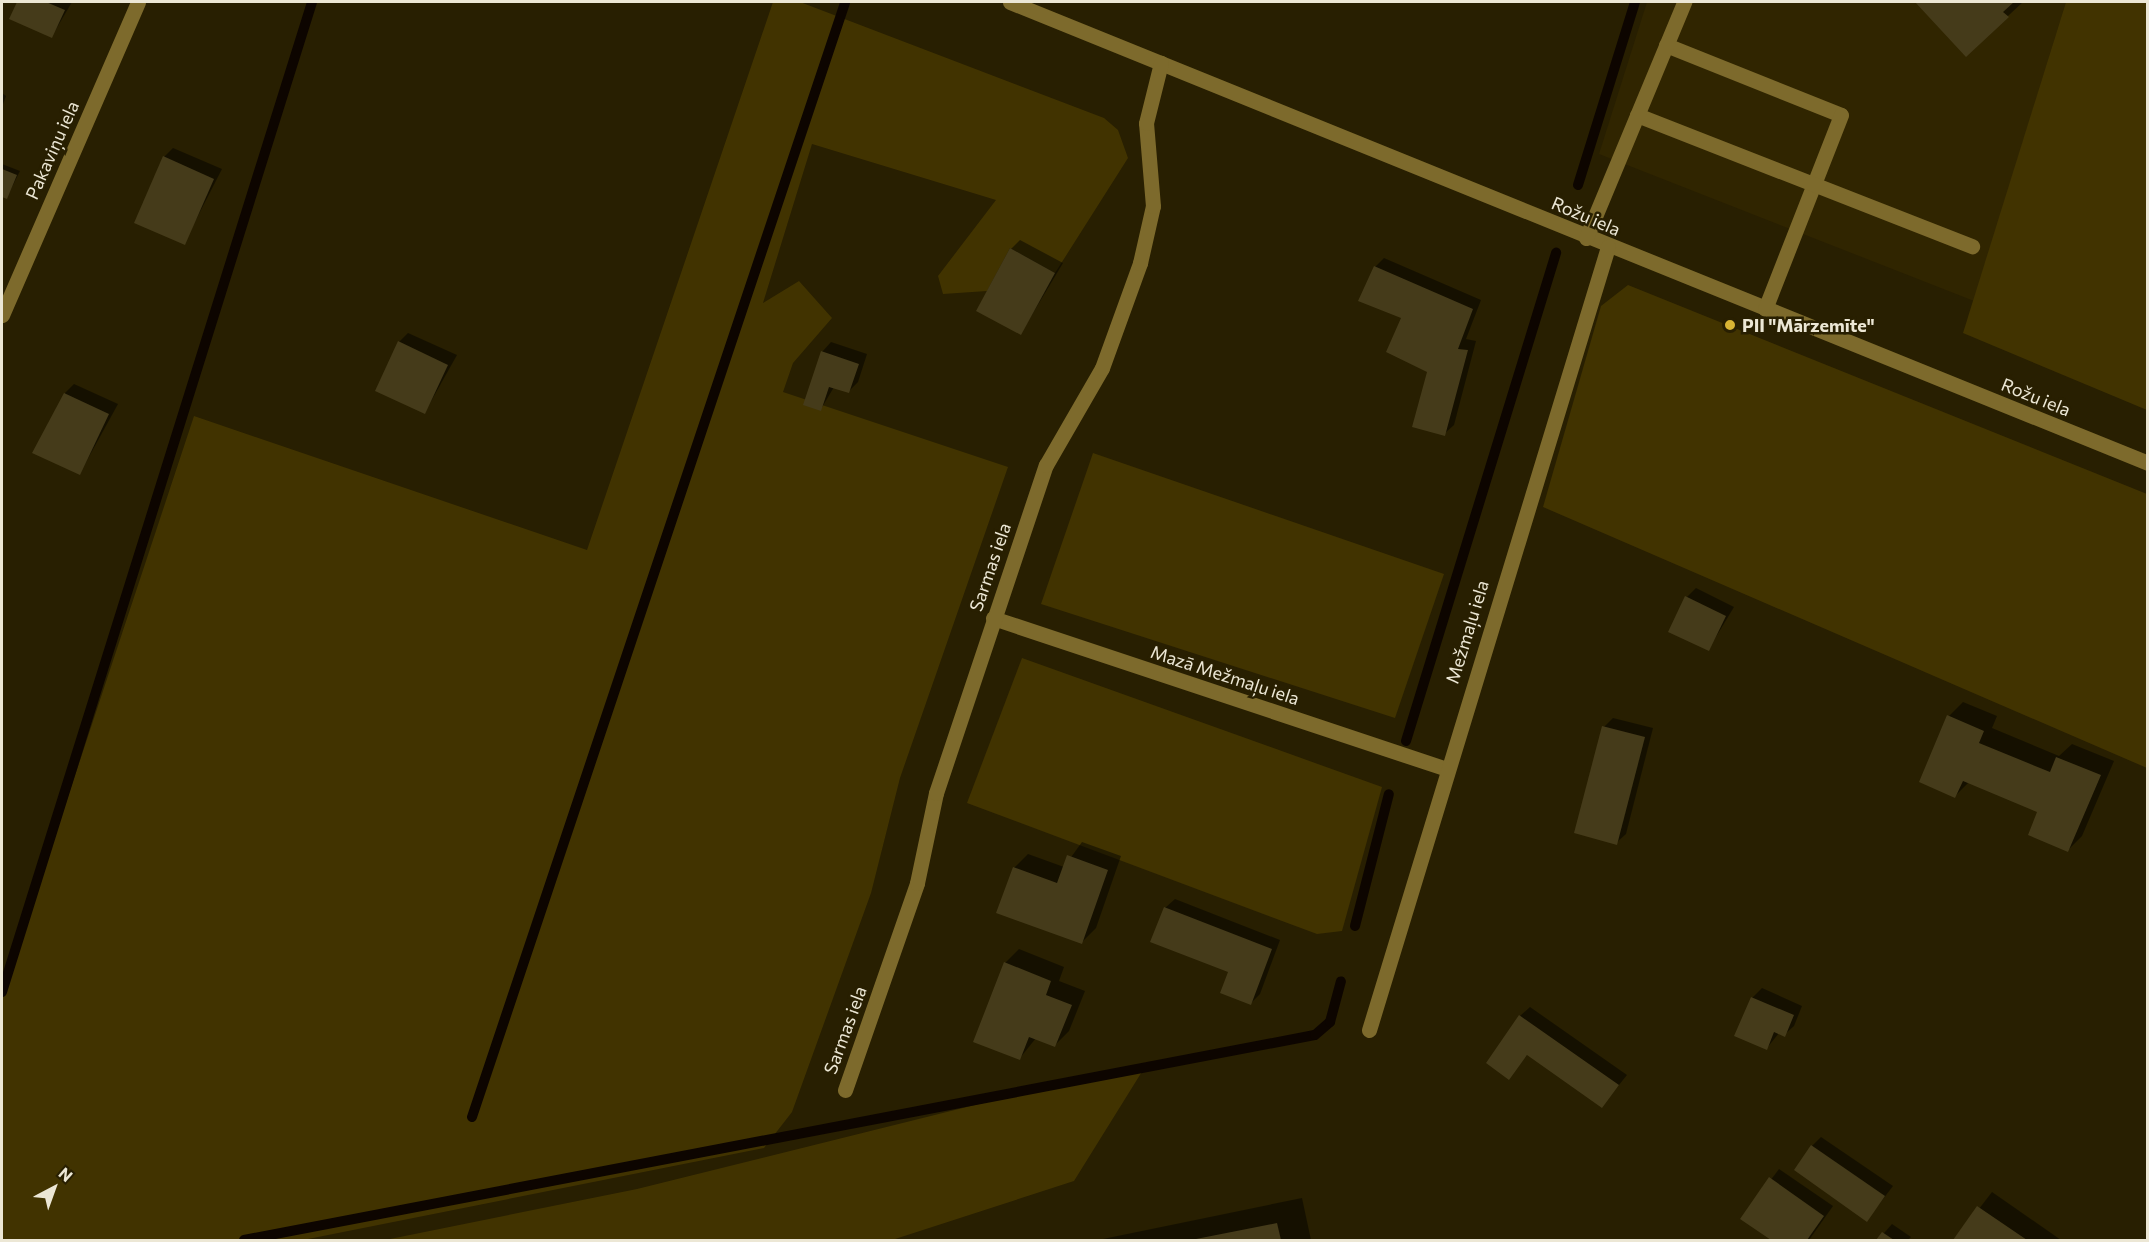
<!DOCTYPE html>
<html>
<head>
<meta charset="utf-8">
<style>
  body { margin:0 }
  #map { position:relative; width:2149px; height:1242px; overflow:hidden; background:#281f01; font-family:Commissioner,sans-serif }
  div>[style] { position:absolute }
  .built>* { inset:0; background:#302500 }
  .green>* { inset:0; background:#413300 }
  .shadow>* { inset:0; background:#0007 }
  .stream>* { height:10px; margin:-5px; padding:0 5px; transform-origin:5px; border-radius:5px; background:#0d0500 }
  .building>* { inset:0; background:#453b1a }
  .minor>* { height:15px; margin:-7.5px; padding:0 7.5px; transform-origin:7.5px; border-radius:7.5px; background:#7d6a2c }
  .dots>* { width:16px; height:16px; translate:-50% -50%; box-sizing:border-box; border:3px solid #281f01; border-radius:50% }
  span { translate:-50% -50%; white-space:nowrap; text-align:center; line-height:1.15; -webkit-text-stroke:5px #281f01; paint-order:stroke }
  .street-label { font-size:18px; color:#ece7d5 }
  .poi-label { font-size:18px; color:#ece7d5; font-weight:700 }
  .left { translate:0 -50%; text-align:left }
  .frame { position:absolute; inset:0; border:3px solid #ece7d5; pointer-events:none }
  .north { position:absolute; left:24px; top:1158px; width:60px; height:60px; -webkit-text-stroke:4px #281f01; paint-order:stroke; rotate:41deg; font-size:16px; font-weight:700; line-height:24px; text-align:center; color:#ece7d5 }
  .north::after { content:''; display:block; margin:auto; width:21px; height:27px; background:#ece7d5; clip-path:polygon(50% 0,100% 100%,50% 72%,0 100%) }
</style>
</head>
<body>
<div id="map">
  <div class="built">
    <i style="clip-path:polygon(1647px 2px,2066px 2px,1974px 301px,1599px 154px)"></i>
  </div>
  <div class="green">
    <i style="clip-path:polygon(773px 2px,800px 2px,1104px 118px,1118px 130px,1128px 158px,1055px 273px,1010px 248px,987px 291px,943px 294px,938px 276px,996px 200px,812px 144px,763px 303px,799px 281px,832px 318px,793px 363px,783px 392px,1008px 467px,900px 778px,871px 893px,792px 1112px,764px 1148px,303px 1240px,2px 1240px,2px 996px,194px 416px,587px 550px)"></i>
    <i style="clip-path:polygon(2066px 2px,2147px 2px,2147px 410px,1963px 333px)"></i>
    <i style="clip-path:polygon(1628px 285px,2147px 494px,2147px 768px,1543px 507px,1601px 306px)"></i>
    <i style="clip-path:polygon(1093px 453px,1444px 574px,1395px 718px,1041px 604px)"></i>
    <i style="clip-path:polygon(1022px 658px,1382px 787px,1342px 931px,1317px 934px,967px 803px)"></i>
    <i style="clip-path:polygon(1148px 1062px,1074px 1181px,892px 1240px,385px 1240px,637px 1189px)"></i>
  </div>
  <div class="shadow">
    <i style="clip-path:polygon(18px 2px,72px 2px,52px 36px,11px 18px)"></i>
    <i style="clip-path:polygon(1917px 2px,2023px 2px,1966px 55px)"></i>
    <i style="clip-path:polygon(2px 93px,6px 96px,2px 107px)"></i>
    <i style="clip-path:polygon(173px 148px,222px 169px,184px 243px,164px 157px)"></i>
    <i style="clip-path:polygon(2px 164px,20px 171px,7px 197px,2px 195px)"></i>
    <i style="clip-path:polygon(1020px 240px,1063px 263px,1021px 333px,1011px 249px)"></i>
    <i style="clip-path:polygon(1384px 258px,1481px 300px,1466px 339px,1476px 341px,1454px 425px,1444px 434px,1429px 371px,1375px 267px)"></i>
    <i style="clip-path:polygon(408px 333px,457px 355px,425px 412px,399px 342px)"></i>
    <i style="clip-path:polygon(831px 342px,867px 354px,858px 382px,848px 392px,834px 387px,821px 409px,822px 352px)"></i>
    <i style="clip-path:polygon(74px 384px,118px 404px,80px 473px,65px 393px)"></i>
    <i style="clip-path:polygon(1696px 588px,1734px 607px,1708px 650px,1687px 597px)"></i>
    <i style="clip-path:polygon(1963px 702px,1997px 716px,1992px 728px,2059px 756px,2072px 744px,2114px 761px,2082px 836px,2068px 850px,2039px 811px,1969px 782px,1955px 796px,1949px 716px)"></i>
    <i style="clip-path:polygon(1613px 718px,1653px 728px,1626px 834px,1616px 843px,1604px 727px)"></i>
    <i style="clip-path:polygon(1082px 842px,1121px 856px,1096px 928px,1082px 942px,1014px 868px,1028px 854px,1064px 867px)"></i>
    <i style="clip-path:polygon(1175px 899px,1280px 940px,1260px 994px,1251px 1003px,1230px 971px,1165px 908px)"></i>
    <i style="clip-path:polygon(1019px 949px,1064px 967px,1059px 981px,1085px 991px,1069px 1031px,1055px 1045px,1036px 1038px,1020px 1058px,1005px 963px)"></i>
    <i style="clip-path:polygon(1762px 988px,1802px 1006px,1794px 1026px,1784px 1035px,1779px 1033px,1767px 1048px,1752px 998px)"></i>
    <i style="clip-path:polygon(1530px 1007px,1627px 1075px,1602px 1106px,1528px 1054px,1509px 1078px,1520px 1016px)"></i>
    <i style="clip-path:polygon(1821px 1137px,1893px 1186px,1867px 1220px,1812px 1146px)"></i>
    <i style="clip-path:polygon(1779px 1169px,1833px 1206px,1809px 1240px,1773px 1240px,1742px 1218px)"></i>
    <i style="clip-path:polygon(1992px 1192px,2061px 1240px,1955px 1240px)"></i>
    <i style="clip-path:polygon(1302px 1198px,1311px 1240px,1098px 1240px)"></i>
    <i style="clip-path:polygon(1892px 1224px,1911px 1237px,1908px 1240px,1878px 1240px)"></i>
  </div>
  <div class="stream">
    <i style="left:1578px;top:185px;width:192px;rotate:-72.7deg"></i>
    <i style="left:1406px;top:741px;width:511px;rotate:-72.91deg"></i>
    <i style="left:1355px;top:926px;width:136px;rotate:-75.6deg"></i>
    <i style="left:2px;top:992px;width:1037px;rotate:-72.61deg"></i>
    <i style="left:472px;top:1117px;width:1175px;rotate:-71.49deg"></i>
    <i style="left:244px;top:1240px;width:1090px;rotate:-10.84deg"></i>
    <i style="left:1315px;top:1035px;width:20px;rotate:-41deg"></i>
    <i style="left:1330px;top:1022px;width:42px;rotate:-75deg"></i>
  </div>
  <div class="building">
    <i style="clip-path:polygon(17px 2px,46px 2px,65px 10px,52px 38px,9px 19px)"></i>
    <i style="clip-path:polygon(1915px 2px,2014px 2px,2003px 12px,2009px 17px,1966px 57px)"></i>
    <i style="clip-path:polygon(163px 156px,214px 179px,185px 245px,134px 223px)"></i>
    <i style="clip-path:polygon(2px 169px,17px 175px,7px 199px,2px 197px)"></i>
    <i style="clip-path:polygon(1010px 248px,1055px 273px,1021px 335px,976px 311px)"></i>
    <i style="clip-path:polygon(1374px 266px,1473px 309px,1458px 349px,1468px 350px,1445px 436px,1412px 427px,1427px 372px,1386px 352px,1401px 318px,1358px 301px)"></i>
    <i style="clip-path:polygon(398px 341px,448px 365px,425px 414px,375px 391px)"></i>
    <i style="clip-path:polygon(821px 351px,859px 364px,849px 393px,829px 387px,821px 411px,803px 405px)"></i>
    <i style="clip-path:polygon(64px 393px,109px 414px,80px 475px,32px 453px)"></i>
    <i style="clip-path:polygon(1685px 596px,1726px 616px,1709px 651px,1668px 632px)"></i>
    <i style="clip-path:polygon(1947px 715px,1984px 731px,1979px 743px,2050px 772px,2056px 757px,2101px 775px,2068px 852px,2028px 835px,2037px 812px,1963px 781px,1955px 798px,1919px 782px)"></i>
    <i style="clip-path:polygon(1602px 726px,1645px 737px,1617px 845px,1574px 833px)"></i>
    <i style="clip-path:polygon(1067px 855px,1108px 870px,1082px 944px,996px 913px,1013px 867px,1057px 883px)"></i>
    <i style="clip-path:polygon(1164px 907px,1272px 949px,1251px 1005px,1220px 993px,1228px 972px,1150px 942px)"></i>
    <i style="clip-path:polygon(1004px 962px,1051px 981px,1046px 995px,1072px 1005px,1055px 1047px,1029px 1037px,1020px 1060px,973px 1042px)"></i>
    <i style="clip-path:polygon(1751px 997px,1794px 1015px,1785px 1037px,1774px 1032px,1767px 1050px,1734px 1036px)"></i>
    <i style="clip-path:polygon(1519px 1015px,1619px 1085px,1602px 1108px,1527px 1055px,1509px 1080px,1486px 1063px)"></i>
    <i style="clip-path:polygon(1811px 1145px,1885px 1196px,1867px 1222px,1794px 1170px)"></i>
    <i style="clip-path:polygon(1769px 1177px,1824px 1216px,1807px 1240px,1771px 1240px,1740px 1219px)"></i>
    <i style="clip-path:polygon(1977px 1206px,2027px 1240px,1953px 1240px)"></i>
    <i style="clip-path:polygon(1277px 1223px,1281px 1240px,1196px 1240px,1196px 1239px)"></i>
    <i style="clip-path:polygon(1882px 1232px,1894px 1240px,1876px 1240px)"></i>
  </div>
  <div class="minor">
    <i style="left:1010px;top:2px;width:1228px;rotate:22.05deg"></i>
    <i style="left:1666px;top:45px;width:188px;rotate:21.8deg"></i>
    <i style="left:1841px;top:115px;width:208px;rotate:111.4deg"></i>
    <i style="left:1637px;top:115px;width:360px;rotate:21.4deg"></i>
    <i style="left:1586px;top:238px;width:256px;rotate:-67.4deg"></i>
    <i style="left:2px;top:315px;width:341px;rotate:-66.5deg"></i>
    <i style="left:993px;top:618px;width:476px;rotate:18.4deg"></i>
    <i style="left:1369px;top:1030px;width:819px;rotate:-73.03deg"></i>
    <i style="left:845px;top:1090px;width:219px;rotate:-70.8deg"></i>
    <i style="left:917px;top:883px;width:92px;rotate:-78.1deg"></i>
    <i style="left:936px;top:793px;width:346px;rotate:-71.5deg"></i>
    <i style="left:1046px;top:465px;width:112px;rotate:-60deg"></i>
    <i style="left:1102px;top:368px;width:112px;rotate:-70.1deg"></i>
    <i style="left:1140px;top:263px;width:58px;rotate:-77.2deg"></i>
    <i style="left:1153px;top:206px;width:83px;rotate:-94.8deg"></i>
    <i style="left:1146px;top:123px;width:62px;rotate:-76deg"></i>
  </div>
  <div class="dots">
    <i style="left:1730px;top:325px;background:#d8b434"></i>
  </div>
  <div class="street-label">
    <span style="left:52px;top:150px;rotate:-66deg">Pakaviņu iela</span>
    <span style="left:1586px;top:216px;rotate:23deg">Rožu iela</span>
    <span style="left:2036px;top:397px;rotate:22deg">Rožu iela</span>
    <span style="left:990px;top:567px;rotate:-71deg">Sarmas iela</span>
    <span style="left:1467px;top:632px;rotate:-73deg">Mežmaļu iela</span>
    <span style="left:1225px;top:675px;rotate:18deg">Mazā Mežmaļu iela</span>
    <span style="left:845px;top:1030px;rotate:-70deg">Sarmas iela</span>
  </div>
  <div class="poi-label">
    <span class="left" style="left:1742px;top:325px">PII "Mārzemīte"</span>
  </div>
  <div class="frame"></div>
  <div class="north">N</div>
</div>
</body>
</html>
